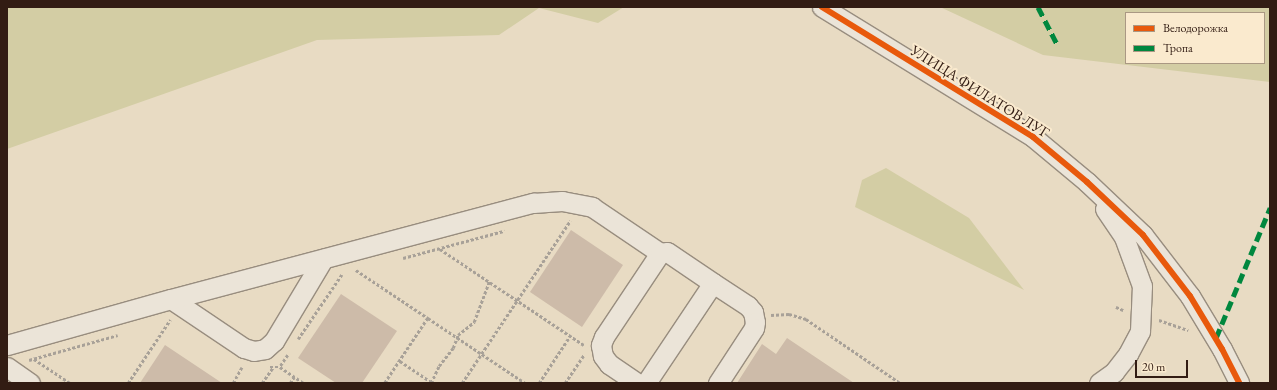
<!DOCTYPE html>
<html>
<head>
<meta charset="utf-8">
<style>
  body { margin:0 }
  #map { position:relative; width:1277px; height:390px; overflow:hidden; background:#e8dbc3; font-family:"EB Garamond",serif }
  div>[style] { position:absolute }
  .green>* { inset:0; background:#d3cda4 }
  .building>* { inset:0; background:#cdbba9 }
  .path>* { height:2.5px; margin-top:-1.25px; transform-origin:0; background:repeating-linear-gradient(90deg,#a8a198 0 3px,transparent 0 5px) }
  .roads { filter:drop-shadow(1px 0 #988d7f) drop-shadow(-1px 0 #988d7f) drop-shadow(0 1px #988d7f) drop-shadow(0 -1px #988d7f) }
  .minor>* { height:19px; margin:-9.5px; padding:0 9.5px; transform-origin:9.5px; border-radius:9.5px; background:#ebe4d8 }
  .quiet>* { height:5px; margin-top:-2.5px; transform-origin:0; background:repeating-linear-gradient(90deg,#00873e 0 10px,transparent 0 15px) }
  .cycleway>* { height:6px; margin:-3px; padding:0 3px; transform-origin:3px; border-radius:3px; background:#e8590c }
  span { translate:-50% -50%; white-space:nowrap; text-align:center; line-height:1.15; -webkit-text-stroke:4px #faeace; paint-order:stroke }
  .street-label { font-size:15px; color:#321c13 }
  .frame { position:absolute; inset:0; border:8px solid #321c13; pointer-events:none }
  .legend { position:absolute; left:1125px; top:12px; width:140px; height:52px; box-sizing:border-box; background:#faeace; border:1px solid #aa9883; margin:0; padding:5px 7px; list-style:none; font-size:12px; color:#321c13 }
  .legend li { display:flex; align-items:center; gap:8px; height:20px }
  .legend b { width:20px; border:1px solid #aa9883 }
  .scale { position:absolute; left:1135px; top:360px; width:53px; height:18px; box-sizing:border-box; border:2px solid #321c13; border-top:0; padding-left:5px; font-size:12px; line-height:14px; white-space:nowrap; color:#321c13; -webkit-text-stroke:3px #faeace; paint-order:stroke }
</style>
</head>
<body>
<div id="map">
  <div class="green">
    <i style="clip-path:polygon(7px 7px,624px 7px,598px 23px,539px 8px,499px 35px,317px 40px,7px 149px)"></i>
    <i style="clip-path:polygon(evenodd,940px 7px,1270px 7px,1270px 82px,1043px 55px,940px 7px,1126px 13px,1264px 13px,1264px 63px,1126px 63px,1126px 13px)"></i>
    <i style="clip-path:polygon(886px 168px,969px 218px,1024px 290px,855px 207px,862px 180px)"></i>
  </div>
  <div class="building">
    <i style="clip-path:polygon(571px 230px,623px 265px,582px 327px,530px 292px)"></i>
    <i style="clip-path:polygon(341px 294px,397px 331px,362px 383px,336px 383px,298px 358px)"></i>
    <i style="clip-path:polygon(787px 338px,854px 383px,737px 383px,762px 344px,776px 354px)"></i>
    <i style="clip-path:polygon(165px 345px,222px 383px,140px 383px)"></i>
  </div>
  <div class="path">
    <i style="left:440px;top:249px;width:173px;rotate:33.7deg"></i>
    <i style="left:403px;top:258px;width:105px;rotate:-15deg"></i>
    <i style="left:356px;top:270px;width:87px;rotate:33.7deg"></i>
    <i style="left:428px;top:318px;width:78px;rotate:123.5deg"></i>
    <i style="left:1116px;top:307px;width:8px;rotate:23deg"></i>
    <i style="left:771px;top:315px;width:18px;rotate:-3deg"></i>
    <i style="left:789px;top:314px;width:18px;rotate:16deg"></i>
    <i style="left:806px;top:319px;width:114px;rotate:34.2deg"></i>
    <i style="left:428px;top:318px;width:117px;rotate:33.8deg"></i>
    <i style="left:1159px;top:320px;width:31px;rotate:19deg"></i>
    <i style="left:298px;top:339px;width:78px;rotate:-55.9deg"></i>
    <i style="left:288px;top:355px;width:14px;rotate:124deg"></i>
    <i style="left:280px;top:367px;width:29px;rotate:34deg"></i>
    <i style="left:34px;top:359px;width:43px;rotate:33.7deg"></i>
    <i style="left:29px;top:360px;width:92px;rotate:-15.7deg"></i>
    <i style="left:400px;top:361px;width:40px;rotate:34deg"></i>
    <i style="left:270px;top:367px;width:10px"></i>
    <i style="left:128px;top:383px;width:76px;rotate:-56.3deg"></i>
    <i style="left:233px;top:383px;width:18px;rotate:-61deg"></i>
    <i style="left:262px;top:383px;width:19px;rotate:-55deg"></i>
    <i style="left:290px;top:383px;width:7px;rotate:-56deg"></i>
    <i style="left:431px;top:383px;width:19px;rotate:-65deg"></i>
    <i style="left:439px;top:366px;width:23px;rotate:-52deg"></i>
    <i style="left:453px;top:348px;width:14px;rotate:-69deg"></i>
    <i style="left:458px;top:335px;width:21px;rotate:-39deg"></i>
    <i style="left:474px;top:322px;width:43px;rotate:-69.4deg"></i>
    <i style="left:462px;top:383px;width:195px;rotate:-56.3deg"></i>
    <i style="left:539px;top:383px;width:56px;rotate:-56.6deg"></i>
    <i style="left:565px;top:383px;width:34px;rotate:-56deg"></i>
  </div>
  <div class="roads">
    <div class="minor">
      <i style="left:822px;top:7px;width:248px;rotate:31.6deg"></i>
      <i style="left:1033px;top:137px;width:70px;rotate:39.8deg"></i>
      <i style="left:1087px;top:182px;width:77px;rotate:43.4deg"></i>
      <i style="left:1143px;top:235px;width:77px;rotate:52.4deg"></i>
      <i style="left:1190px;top:296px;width:62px;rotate:58.9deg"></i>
      <i style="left:1222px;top:349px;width:38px;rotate:63deg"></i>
      <i style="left:713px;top:283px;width:42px;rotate:33.3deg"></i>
      <i style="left:748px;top:306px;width:8px;rotate:50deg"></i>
      <i style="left:753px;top:312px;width:10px;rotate:79deg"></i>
      <i style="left:755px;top:322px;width:6px;rotate:99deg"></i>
      <i style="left:754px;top:328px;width:66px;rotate:123.2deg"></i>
      <i style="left:171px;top:299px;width:88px;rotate:33.9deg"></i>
      <i style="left:244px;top:348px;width:10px;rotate:17deg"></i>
      <i style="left:254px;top:351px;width:11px;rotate:-10deg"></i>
      <i style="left:265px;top:349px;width:12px;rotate:-42deg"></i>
      <i style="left:274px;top:341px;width:96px;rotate:-59.1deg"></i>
      <i style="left:7px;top:345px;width:170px;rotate:-15.7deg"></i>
      <i style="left:171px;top:299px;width:375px;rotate:-14.9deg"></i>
      <i style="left:533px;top:203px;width:29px;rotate:-4deg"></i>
      <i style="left:562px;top:201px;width:31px;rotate:11deg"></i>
      <i style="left:592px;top:207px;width:82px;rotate:34.1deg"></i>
      <i style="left:660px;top:253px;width:101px;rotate:123.7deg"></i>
      <i style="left:604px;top:337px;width:9px;rotate:111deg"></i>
      <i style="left:601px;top:345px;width:11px;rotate:80deg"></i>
      <i style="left:603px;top:356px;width:10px;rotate:53deg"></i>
      <i style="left:609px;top:364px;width:34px;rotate:34deg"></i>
      <i style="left:7px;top:367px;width:28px;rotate:35deg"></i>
      <i style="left:646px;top:383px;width:120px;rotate:-56.2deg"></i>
      <i style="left:713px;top:283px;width:55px;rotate:-146deg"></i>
      <i style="left:667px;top:252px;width:7px;rotate:172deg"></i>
      <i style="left:1099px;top:383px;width:19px;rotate:-36deg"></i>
      <i style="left:1114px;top:372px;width:23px;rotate:-52deg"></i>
      <i style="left:1128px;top:354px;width:26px;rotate:-62deg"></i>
      <i style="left:1140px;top:331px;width:45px;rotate:-87.5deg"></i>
      <i style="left:1142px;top:286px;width:52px;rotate:-110.2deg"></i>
      <i style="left:1124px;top:237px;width:34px;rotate:-124deg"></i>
    </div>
  </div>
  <div class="quiet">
    <i style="left:1038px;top:7px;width:42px;rotate:62.8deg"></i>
    <i style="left:1216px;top:338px;width:141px;rotate:-67.4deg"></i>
  </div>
  <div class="cycleway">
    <i style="left:822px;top:7px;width:248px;rotate:31.6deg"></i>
    <i style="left:1033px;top:137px;width:70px;rotate:39.8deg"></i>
    <i style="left:1087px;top:182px;width:77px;rotate:43.4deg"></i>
    <i style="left:1143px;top:235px;width:77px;rotate:52.4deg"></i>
    <i style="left:1190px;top:296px;width:62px;rotate:58.9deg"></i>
    <i style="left:1222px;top:349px;width:38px;rotate:63deg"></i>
  </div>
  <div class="street-label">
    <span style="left:980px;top:91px;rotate:32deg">УЛИЦА ФИЛАТОВ ЛУГ</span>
  </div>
  <div class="frame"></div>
  <ul class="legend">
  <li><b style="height:5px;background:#e8590c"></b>Велодорожка</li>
  <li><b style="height:5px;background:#00873e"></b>Тропа</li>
  </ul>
  <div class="scale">20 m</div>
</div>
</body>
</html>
